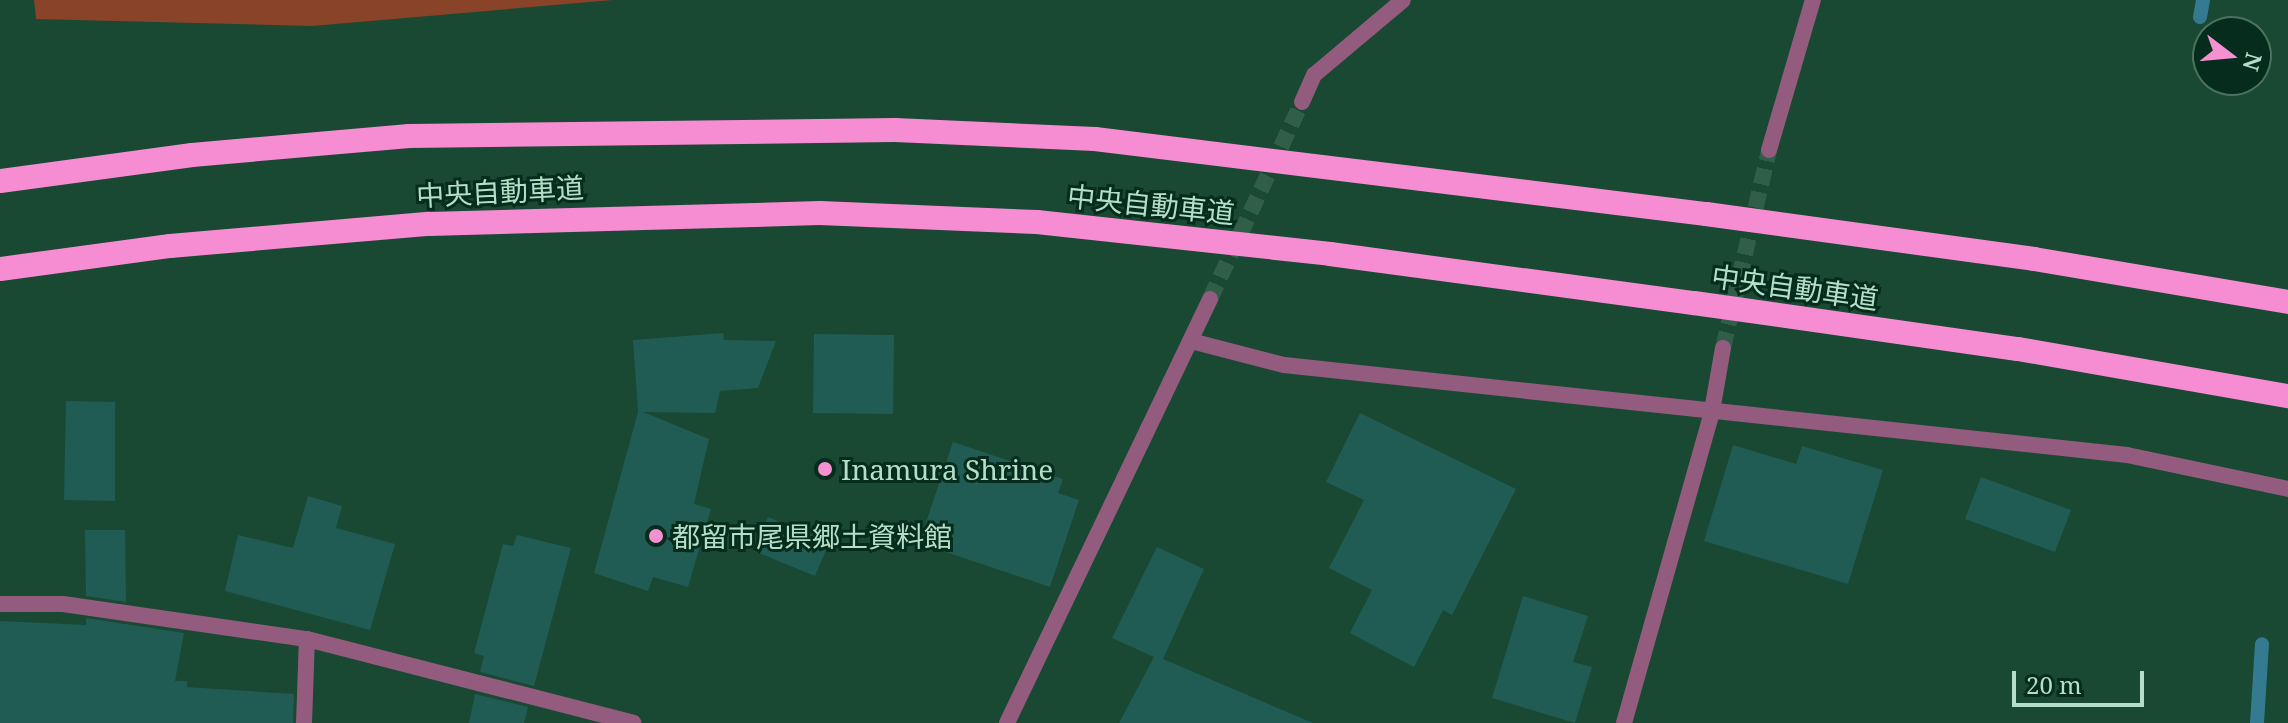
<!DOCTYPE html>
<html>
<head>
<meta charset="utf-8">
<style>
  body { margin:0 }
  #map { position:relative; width:2288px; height:723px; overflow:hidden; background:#194833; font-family:"Noto Serif","Noto Sans JP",serif }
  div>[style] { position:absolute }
  .green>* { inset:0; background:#894328 }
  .stream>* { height:14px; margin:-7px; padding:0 7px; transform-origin:7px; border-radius:7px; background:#347b91 }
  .building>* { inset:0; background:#205c53 }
  .minor-tunnel>* { height:16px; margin-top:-8px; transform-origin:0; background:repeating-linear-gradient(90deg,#305e49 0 16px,transparent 0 24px) }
  .minor>* { height:16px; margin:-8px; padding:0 8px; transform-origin:8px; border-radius:8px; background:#935c7f }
  .motorway>* { height:24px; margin:-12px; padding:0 12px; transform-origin:12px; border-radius:12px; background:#f68cd2 }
  .dots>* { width:22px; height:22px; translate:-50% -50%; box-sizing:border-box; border:4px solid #052c1c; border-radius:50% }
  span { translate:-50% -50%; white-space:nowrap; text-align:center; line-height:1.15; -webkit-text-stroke:6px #052c1c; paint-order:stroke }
  .street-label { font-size:28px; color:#b5dec8 }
  .poi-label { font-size:28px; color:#b5dec8 }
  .left { translate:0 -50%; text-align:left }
  .north { position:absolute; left:2192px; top:16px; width:80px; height:80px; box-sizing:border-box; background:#052c1c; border:2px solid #4b7361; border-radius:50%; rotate:106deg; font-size:22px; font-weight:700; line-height:32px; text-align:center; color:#b5dec8 }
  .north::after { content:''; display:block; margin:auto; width:28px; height:36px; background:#f591d2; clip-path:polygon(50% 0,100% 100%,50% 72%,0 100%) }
  .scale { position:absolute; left:2012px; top:671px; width:132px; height:36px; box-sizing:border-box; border:4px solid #b5dec8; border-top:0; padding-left:10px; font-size:24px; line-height:28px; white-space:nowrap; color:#b5dec8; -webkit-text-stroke:6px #052c1c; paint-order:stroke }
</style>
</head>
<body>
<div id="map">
  <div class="green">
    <i style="clip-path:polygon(34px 0,613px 0,312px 26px,36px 19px)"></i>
  </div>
  <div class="stream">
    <i style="left:2200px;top:17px;width:17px;rotate:-80deg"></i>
    <i style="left:2257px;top:723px;width:79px;rotate:-86.4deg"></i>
  </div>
  <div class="building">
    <i style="clip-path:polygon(723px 333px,724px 340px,776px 341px,758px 388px,720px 391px,715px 413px,643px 412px,709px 439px,694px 504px,711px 509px,688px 587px,653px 577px,648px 591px,594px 573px,638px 412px,633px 340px)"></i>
    <i style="clip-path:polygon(814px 334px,894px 335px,893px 414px,813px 413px)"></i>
    <i style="clip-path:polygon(66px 401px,115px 402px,115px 501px,64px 500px)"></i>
    <i style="clip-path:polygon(1360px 413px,1516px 489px,1452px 615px,1443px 610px,1414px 667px,1350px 633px,1372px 590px,1329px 568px,1364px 500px,1326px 482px)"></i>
    <i style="clip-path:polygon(953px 442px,1063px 479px,1058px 493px,1079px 500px,1050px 587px,919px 543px)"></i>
    <i style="clip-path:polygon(1733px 445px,1796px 464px,1802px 446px,1883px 470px,1848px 584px,1704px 541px)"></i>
    <i style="clip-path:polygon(1981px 477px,2071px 510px,2055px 552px,1965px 519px)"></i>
    <i style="clip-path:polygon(308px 496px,342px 506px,336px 528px,395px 544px,370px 630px,225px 591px,238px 535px,293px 548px)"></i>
    <i style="clip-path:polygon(768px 517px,829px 543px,815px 576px,754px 551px)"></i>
    <i style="clip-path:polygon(85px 530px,125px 530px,126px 602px,86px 596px)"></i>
    <i style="clip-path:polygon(517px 535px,571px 548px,534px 686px,480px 672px,484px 656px,474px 653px,503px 544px,513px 546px)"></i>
    <i style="clip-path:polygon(1157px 547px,1204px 569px,1163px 659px,1313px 723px,1119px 723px,1154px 657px,1112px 638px)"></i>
    <i style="clip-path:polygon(1523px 596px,1588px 616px,1573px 662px,1592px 667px,1575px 723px,1492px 698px)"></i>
    <i style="clip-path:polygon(86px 618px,184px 633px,175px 681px,187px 681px,187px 687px,294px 694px,293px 723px,0 723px,0 621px,86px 625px)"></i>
    <i style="clip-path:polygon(475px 694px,528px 707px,524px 723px,469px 723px)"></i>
  </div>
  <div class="minor-tunnel">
    <i style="left:1210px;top:299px;width:217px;rotate:-65deg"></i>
    <i style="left:1723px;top:348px;width:203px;rotate:-76.9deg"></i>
  </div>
  <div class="minor">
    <i style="left:1302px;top:102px;width:30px;rotate:-66deg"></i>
    <i style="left:1314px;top:75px;width:116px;rotate:-40.1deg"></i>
    <i style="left:1769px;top:150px;width:156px;rotate:-73.7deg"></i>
    <i style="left:1191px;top:341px;width:96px;rotate:14.5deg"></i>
    <i style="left:1284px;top:365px;width:848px;rotate:6.09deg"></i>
    <i style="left:2127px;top:455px;width:165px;rotate:11.9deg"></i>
    <i style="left:0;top:604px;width:63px"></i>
    <i style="left:63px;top:604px;width:246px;rotate:8.2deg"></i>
    <i style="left:307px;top:639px;width:337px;rotate:14.4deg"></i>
    <i style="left:304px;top:723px;width:84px;rotate:-88deg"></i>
    <i style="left:1007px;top:723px;width:470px;rotate:-64.4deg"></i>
    <i style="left:1624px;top:723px;width:324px;rotate:-74.2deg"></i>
    <i style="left:1712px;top:411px;width:64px;rotate:-80.1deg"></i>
  </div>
  <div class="motorway">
    <i style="left:0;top:181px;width:194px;rotate:-7.7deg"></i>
    <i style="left:192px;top:155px;width:218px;rotate:-5deg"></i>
    <i style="left:409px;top:136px;width:486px;rotate:-0.7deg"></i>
    <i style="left:895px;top:130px;width:200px;rotate:2.6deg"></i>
    <i style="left:1095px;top:139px;width:616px;rotate:7deg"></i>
    <i style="left:1706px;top:214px;width:331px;rotate:7.8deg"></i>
    <i style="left:2034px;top:259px;width:258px;rotate:9.6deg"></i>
    <i style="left:0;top:269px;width:172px;rotate:-7.7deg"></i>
    <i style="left:170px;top:246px;width:260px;rotate:-4.9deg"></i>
    <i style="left:429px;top:224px;width:391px;rotate:-1.6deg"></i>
    <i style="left:820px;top:213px;width:217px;rotate:2.4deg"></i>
    <i style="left:1037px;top:222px;width:295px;rotate:6.2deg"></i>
    <i style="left:1330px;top:254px;width:367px;rotate:7.7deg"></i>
    <i style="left:1694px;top:303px;width:327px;rotate:8.1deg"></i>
    <i style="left:2018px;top:349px;width:274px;rotate:9.9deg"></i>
  </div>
  <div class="dots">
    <i style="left:825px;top:469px;background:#f591d2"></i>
    <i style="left:656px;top:536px;background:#f591d2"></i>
  </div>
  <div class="street-label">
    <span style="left:500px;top:191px;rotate:-3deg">中央自動車道</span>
    <span style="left:1151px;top:204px;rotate:6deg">中央自動車道</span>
    <span style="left:1795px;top:287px;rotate:8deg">中央自動車道</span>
  </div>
  <div class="poi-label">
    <span class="left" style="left:841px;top:469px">Inamura Shrine</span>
    <span class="left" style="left:672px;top:536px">都留市尾県郷土資料館</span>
  </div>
  <div class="north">N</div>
  <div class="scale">20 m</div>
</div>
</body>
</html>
